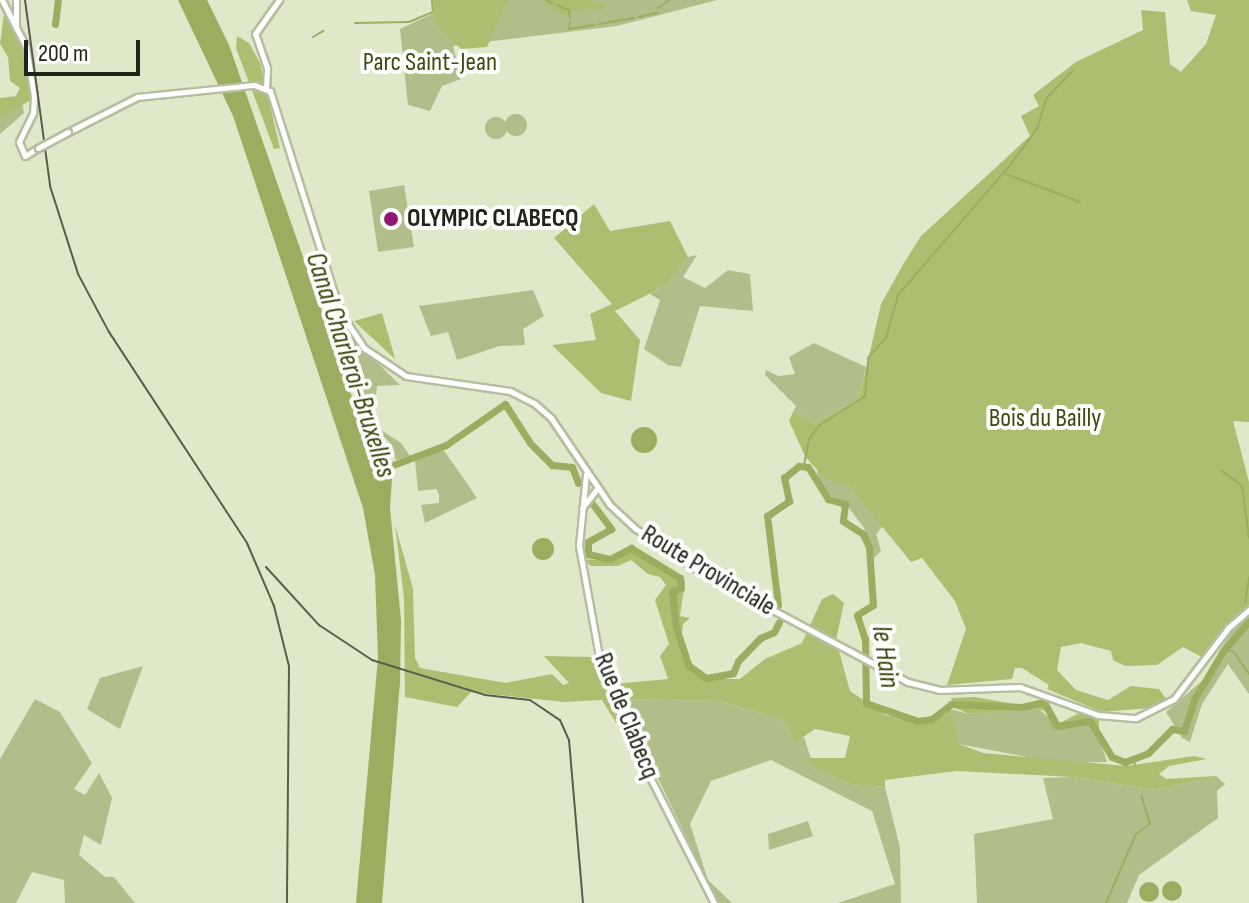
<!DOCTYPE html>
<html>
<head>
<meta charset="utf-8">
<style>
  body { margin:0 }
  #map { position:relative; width:1249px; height:903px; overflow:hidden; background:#e0e8ca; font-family:"Sofia Sans Condensed",sans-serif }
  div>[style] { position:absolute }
  .green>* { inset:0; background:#b0be89 }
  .round { border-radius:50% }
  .forest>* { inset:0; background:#acbf70 }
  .water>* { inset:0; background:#9bad5f }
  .stream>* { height:2px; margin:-1px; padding:0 1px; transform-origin:1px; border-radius:1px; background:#9bad5f }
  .river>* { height:7px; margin:-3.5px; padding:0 3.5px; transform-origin:3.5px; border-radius:3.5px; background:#9bad5f }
  .roads { filter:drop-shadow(2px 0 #b6bea1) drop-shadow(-2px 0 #b6bea1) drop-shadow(0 2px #b6bea1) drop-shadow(0 -2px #b6bea1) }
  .secondary>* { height:5px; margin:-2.5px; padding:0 2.5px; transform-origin:2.5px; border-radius:2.5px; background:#fff }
  .rail>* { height:2px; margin:-1px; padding:0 1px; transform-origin:1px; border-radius:1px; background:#595d4d }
  .bridges { filter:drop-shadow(2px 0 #b6bea1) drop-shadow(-2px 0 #b6bea1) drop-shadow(0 2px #b6bea1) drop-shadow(0 -2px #b6bea1) }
  .secondary-bridge>* { height:5px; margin:-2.5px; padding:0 2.5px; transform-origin:2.5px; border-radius:2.5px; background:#fff }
  .dots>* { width:22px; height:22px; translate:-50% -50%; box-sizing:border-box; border:4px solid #fff; border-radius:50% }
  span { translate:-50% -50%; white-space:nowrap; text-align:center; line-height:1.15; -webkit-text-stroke:8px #fff; paint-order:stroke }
  .park-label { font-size:26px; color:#3e4a0f }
  .poi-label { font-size:26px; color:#212419; font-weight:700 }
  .left { translate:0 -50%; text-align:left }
  .street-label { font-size:26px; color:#212419 }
  .water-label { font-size:28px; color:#394408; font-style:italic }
  .scale { position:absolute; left:24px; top:40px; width:116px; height:36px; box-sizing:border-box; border:4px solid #212419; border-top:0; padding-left:10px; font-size:24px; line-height:28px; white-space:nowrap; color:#212419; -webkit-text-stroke:6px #fff; paint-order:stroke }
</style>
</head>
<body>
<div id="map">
  <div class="green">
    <i style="clip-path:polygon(438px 0,717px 0,617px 26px,453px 46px,461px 79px,442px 86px,430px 111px,408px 105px,400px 29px,440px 10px)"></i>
    <i style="clip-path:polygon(22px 101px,24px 113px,0 134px,0 115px)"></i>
    <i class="round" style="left:505px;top:114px;width:22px;height:22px"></i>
    <i class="round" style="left:485px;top:117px;width:22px;height:22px"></i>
    <i style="clip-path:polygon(404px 185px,414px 247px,378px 252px,369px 191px)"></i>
    <i style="clip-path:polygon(697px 255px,683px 277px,705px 288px,728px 270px,750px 274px,753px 311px,700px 306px,681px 367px,668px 365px,644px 349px,660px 300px,650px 294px,667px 285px,688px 257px)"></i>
    <i style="clip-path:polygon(533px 290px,544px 316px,523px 329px,525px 345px,500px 346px,457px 360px,448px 332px,431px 336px,419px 306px)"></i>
    <i style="clip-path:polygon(348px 334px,400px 385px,377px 386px,373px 420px,361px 411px,336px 338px)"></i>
    <i style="clip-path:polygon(814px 343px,866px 367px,859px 399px,815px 423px,793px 412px,796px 406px,765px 375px,766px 370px,778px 376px,795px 374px,789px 357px)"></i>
    <i style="clip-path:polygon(367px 421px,401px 443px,410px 456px,396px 460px,389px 442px)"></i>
    <i style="clip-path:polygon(443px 449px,477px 498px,425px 523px,421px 505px,439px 503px,439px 494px,436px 489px,418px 491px,415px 460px)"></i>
    <i style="clip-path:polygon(817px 471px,849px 486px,883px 526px,876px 534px,881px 551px,874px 558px,864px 528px,843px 500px,827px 495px,817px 481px)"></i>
    <i style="clip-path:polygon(1249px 616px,1249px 694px,1228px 664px,1202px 704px,1190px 742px,1182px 738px,1166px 712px,1203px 680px,1233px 629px)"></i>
    <i style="clip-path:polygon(143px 666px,120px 729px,87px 709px,100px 678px)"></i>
    <i style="clip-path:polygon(35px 699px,60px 712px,92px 763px,74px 789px,85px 795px,99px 773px,112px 798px,101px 845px,84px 835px,79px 855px,105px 877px,114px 877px,135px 903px,65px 903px,64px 880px,32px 872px,16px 903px,0 903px,0 759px)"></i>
    <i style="clip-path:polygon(620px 699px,718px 701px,779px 718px,787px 723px,793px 743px,804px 737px,814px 768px,851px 784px,885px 787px,900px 848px,901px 903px,838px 903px,895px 884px,872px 811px,771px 760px,711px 781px,690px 824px,708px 880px,732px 903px,718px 903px)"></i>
    <i style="clip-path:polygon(1037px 707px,1061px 729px,1088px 724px,1099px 737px,1107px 762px,1059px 763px,959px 744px,950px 709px,969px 714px)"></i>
    <i style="clip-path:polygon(1216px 776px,1225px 784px,1217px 791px,1218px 818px,1139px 875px,1127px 903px,977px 903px,974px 834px,1053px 819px,1043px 778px,1073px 777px,1156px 790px)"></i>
    <i style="clip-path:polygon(808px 821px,813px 836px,769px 850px,768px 834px)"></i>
  </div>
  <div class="forest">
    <i style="clip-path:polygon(433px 0,508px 0,487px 47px,461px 49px,435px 23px)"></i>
    <i style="clip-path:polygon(542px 0,589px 0,602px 3px,604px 10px,585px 8px,564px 16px)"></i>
    <i style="clip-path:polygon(1187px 0,1249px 0,1249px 422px,1233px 421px,1249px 482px,1249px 605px,1225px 625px,1202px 657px,1183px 647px,1157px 665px,1125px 666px,1113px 660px,1111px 651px,1081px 643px,1061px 647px,1057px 670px,1076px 690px,1108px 700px,1131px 686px,1159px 689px,1167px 700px,1150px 708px,1102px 712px,1047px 689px,1049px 685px,1022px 668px,1015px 668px,1012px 679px,947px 685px,966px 629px,955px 601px,922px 558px,911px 562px,849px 486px,824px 478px,805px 456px,789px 421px,793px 412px,815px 423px,859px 399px,881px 304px,904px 263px,921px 236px,1030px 136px,1021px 116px,1039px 106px,1033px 95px,1076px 62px,1143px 30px,1141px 10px,1165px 12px,1170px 64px,1181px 72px,1206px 44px,1216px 15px,1191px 11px)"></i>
    <i style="clip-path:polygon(5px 7px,25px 55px,31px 100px,0 118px,0 98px,16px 96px,20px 88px,10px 81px,8px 57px,0 44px)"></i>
    <i style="clip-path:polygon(237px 36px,249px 43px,260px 63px,280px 148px,274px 149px,236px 48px)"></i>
    <i style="clip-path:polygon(594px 204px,610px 231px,670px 221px,688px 257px,667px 285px,615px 311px,640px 340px,631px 401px,601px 393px,552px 345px,596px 340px,590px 314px,612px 304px,554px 238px)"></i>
    <i style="clip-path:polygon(382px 313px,393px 351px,395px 359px,354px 321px)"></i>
    <i style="clip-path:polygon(395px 525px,413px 589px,415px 658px,420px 668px,506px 683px,552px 674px,563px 685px,569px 683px,544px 656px,592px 657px,620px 722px,616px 723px,602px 700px,564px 702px,471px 692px,457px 707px,405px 697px,404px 598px)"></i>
    <i style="clip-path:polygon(628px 549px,685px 581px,680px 616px,690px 618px,683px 624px,680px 648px,702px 679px,740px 679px,765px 659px,802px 643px,822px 599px,833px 594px,844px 603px,836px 640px,850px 691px,886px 715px,929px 722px,946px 714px,949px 703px,959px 744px,983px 753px,1126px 766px,1194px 756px,1207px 759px,1169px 766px,1159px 774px,1166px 779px,1216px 776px,1156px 790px,1073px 777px,956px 771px,885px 780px,885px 787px,851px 784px,814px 768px,808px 758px,845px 758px,850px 736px,815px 729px,793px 744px,787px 723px,779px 718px,718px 701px,620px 699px,614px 684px,668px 679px,660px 656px,669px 644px,655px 600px,666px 585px,660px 577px,648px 574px,631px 560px,618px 566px,591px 566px,583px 559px,609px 561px)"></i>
    <i style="clip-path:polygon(975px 697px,1019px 705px,1039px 700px,1050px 706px,1060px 723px,1081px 712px,1099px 720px,1099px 737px,1088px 724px,1049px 729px,1047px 712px,1037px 708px,969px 714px,955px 708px,951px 698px)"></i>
  </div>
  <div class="water">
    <i style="clip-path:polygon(178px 0,207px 0,229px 45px,360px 420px,383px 443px,393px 464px,390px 508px,401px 620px,400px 682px,382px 903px,356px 903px,378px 658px,375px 575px,363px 508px,233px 116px)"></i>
    <i class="round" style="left:631px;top:427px;width:26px;height:26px"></i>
    <i class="round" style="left:532px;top:538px;width:22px;height:22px"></i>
    <i class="round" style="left:1162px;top:881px;width:20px;height:20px"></i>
    <i class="round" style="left:1139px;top:882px;width:20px;height:20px"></i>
  </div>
  <div class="stream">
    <i style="left:547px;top:0;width:6px;rotate:31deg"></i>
    <i style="left:557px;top:5px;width:13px;rotate:23deg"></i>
    <i style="left:569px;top:10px;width:7px;rotate:82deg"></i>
    <i style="left:658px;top:8px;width:14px;rotate:-36deg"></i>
    <i style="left:639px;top:17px;width:18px;rotate:-13deg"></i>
    <i style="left:570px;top:22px;width:7px;rotate:98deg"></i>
    <i style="left:569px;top:29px;width:26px;rotate:-9deg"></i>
    <i style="left:355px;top:23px;width:54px;rotate:-1.1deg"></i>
    <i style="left:409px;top:22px;width:26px;rotate:-23deg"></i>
    <i style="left:433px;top:12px;width:12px;rotate:-95deg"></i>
    <i style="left:599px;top:24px;width:36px;rotate:-10deg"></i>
    <i style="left:313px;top:37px;width:12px;rotate:-31deg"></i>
    <i style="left:1003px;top:173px;width:82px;rotate:20.6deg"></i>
    <i style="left:804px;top:466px;width:27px;rotate:-80deg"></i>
    <i style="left:809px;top:439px;width:18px;rotate:-52deg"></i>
    <i style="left:820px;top:425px;width:54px;rotate:-32.8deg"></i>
    <i style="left:865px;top:396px;width:38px;rotate:-85deg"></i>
    <i style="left:868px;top:358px;width:27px;rotate:-48deg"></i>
    <i style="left:886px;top:338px;width:45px;rotate:-74.4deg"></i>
    <i style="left:898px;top:295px;width:173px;rotate:-49.2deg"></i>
    <i style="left:1011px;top:164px;width:44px;rotate:-53.4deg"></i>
    <i style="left:1037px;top:129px;width:31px;rotate:-73deg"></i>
    <i style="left:1046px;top:99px;width:40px;rotate:-47deg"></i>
    <i style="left:1221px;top:470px;width:26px;rotate:37deg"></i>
    <i style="left:1242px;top:486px;width:52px;rotate:82.3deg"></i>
    <i style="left:1245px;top:603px;width:26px;rotate:-81deg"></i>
    <i style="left:1223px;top:651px;width:10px"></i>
    <i style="left:1233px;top:651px;width:28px;rotate:55deg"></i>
    <i style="left:1134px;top:761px;width:5px;rotate:79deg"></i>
    <i style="left:1106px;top:903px;width:75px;rotate:-66.5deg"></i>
    <i style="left:1136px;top:834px;width:17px;rotate:-36deg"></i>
    <i style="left:1150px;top:824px;width:30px;rotate:-107deg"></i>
  </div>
  <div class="river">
    <i style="left:55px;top:24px;width:24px;rotate:-83deg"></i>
    <i style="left:385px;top:468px;width:65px;rotate:-20.7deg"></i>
    <i style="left:446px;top:445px;width:72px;rotate:-34.8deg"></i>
    <i style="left:505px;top:404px;width:46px;rotate:57.3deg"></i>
    <i style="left:530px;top:443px;width:31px;rotate:45deg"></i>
    <i style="left:552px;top:465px;width:20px;rotate:6deg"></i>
    <i style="left:572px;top:467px;width:17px;rotate:69deg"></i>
    <i style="left:591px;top:502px;width:34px;rotate:53deg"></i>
    <i style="left:611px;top:529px;width:26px;rotate:151deg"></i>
    <i style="left:588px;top:542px;width:12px;rotate:90deg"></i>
    <i style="left:588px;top:554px;width:23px;rotate:13deg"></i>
    <i style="left:610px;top:559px;width:24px;rotate:-28deg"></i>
    <i style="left:631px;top:548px;width:57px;rotate:31.5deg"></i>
    <i style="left:680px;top:578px;width:10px;rotate:84deg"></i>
    <i style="left:681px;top:588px;width:9px;rotate:162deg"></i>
    <i style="left:672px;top:591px;width:36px;rotate:84deg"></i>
    <i style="left:676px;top:627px;width:40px;rotate:72deg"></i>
    <i style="left:688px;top:665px;width:22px;rotate:36deg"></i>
    <i style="left:706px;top:678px;width:27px;rotate:-10deg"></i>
    <i style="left:733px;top:673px;width:13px;rotate:-67deg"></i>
    <i style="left:738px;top:661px;width:32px;rotate:-46deg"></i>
    <i style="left:760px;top:638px;width:15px;rotate:-23deg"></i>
    <i style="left:774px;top:632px;width:11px;rotate:-63deg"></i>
    <i style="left:778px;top:605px;width:90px;rotate:-97deg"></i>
    <i style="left:767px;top:516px;width:27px;rotate:-34deg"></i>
    <i style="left:789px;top:501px;width:24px;rotate:-102deg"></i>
    <i style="left:784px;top:478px;width:19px;rotate:-39deg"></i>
    <i style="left:799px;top:466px;width:9px;rotate:6deg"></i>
    <i style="left:808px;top:467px;width:38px;rotate:58deg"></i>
    <i style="left:828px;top:499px;width:18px;rotate:16deg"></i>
    <i style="left:845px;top:504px;width:17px;rotate:97deg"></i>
    <i style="left:843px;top:521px;width:24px;rotate:33deg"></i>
    <i style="left:863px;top:534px;width:14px;rotate:65deg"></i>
    <i style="left:869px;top:547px;width:58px;rotate:86.1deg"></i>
    <i style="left:873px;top:605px;width:19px;rotate:148deg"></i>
    <i style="left:857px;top:615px;width:25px;rotate:72deg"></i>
    <i style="left:865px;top:639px;width:64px;rotate:89.1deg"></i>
    <i style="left:866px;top:703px;width:55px;rotate:19.1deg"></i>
    <i style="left:918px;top:721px;width:14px;rotate:-8deg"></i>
    <i style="left:932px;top:719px;width:24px;rotate:-38deg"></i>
    <i style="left:951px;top:704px;width:71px;rotate:2.4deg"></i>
    <i style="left:1022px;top:707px;width:23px;rotate:-13deg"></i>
    <i style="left:1044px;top:702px;width:27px;rotate:62deg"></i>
    <i style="left:1057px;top:726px;width:33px;rotate:-9deg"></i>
    <i style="left:1090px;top:721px;width:42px;rotate:58.6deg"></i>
    <i style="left:1112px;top:757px;width:14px;rotate:21deg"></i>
    <i style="left:1125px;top:762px;width:25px;rotate:-21deg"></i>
    <i style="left:1148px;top:753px;width:34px;rotate:-45deg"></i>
    <i style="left:1172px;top:729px;width:12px;rotate:9deg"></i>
    <i style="left:1184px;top:731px;width:35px;rotate:-72deg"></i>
    <i style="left:1195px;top:698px;width:55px;rotate:-59.2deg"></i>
    <i style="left:1223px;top:651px;width:40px;rotate:-49deg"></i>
  </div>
  <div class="roads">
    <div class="secondary">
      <i style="left:2px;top:0;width:53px;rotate:62.9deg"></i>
      <i style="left:26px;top:47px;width:50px;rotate:80.7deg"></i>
      <i style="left:34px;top:96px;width:17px;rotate:93deg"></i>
      <i style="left:33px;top:113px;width:32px;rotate:116deg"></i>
      <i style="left:19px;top:142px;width:15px;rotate:67deg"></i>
      <i style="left:25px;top:156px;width:15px;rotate:-32deg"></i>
      <i style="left:16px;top:24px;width:24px;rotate:-90deg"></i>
      <i style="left:266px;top:89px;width:21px;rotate:-87deg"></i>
      <i style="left:267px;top:68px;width:36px;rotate:-109deg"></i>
      <i style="left:255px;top:34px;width:42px;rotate:-54.8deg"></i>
      <i style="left:68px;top:132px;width:77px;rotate:-26.9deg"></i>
      <i style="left:137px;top:97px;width:118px;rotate:-5.9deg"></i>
      <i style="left:254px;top:85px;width:17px;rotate:21deg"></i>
      <i style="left:270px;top:91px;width:232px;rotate:72.4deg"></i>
      <i style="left:340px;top:312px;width:43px;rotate:56.3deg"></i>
      <i style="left:364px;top:348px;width:50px;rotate:33.7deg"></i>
      <i style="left:406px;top:376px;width:105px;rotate:8.2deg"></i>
      <i style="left:510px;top:391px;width:27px;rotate:27deg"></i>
      <i style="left:534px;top:403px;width:23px;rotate:41deg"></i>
      <i style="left:551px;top:418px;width:105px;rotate:55.9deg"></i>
      <i style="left:610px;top:505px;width:35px;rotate:43deg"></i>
      <i style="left:636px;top:529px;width:72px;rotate:33.7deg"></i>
      <i style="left:696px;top:569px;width:240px;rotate:28.1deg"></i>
      <i style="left:908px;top:682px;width:32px;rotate:14deg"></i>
      <i style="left:939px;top:690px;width:81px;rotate:-2.1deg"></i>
      <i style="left:1020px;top:687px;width:83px;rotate:19.7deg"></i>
      <i style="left:1098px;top:715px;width:38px;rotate:5deg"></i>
      <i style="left:1136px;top:718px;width:42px;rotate:-26.6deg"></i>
      <i style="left:1174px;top:699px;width:89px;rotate:-52.7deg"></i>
      <i style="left:1228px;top:628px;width:28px;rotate:-41deg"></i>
      <i style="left:586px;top:474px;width:72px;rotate:95.6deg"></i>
      <i style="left:579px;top:546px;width:107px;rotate:79.7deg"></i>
      <i style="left:598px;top:651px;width:88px;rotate:70.1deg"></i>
      <i style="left:628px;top:734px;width:190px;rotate:63deg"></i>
      <i style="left:582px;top:508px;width:24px;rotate:-52deg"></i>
    </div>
  </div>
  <div class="rail">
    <i style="left:25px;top:0;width:188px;rotate:82.3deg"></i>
    <i style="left:50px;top:186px;width:92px;rotate:72.3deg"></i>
    <i style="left:78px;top:274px;width:66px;rotate:61.9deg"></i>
    <i style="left:109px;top:332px;width:252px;rotate:56.8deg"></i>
    <i style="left:247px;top:543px;width:69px;rotate:66.8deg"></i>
    <i style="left:274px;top:606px;width:62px;rotate:76deg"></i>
    <i style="left:289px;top:666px;width:237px;rotate:90.5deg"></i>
    <i style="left:266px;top:567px;width:79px;rotate:47.6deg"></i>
    <i style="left:319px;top:625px;width:64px;rotate:33.4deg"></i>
    <i style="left:372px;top:660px;width:118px;rotate:17.2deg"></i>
    <i style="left:485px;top:695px;width:45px;rotate:6.3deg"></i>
    <i style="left:530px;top:700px;width:36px;rotate:34deg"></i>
    <i style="left:560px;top:720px;width:22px;rotate:66deg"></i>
    <i style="left:569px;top:740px;width:164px;rotate:85.1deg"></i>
  </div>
  <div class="bridges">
    <div class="secondary-bridge">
      <i style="left:38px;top:148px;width:34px;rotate:-28deg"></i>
    </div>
  </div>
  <div class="dots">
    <i style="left:391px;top:219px;background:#911673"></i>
  </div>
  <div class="park-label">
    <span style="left:430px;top:63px">Parc Saint-Jean</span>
    <span style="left:1045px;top:419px">Bois du Bailly</span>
  </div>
  <div class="poi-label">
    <span class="left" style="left:407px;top:219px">OLYMPIC CLABECQ</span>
  </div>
  <div class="street-label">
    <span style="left:708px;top:571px;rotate:31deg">Route Provinciale</span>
    <span style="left:626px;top:716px;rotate:68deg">Rue de Clabecq</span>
  </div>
  <div class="water-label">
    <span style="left:350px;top:365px;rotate:72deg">Canal Charleroi-Bruxelles</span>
    <span style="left:885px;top:657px;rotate:82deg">le Hain</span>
  </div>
  <div class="scale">200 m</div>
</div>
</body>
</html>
